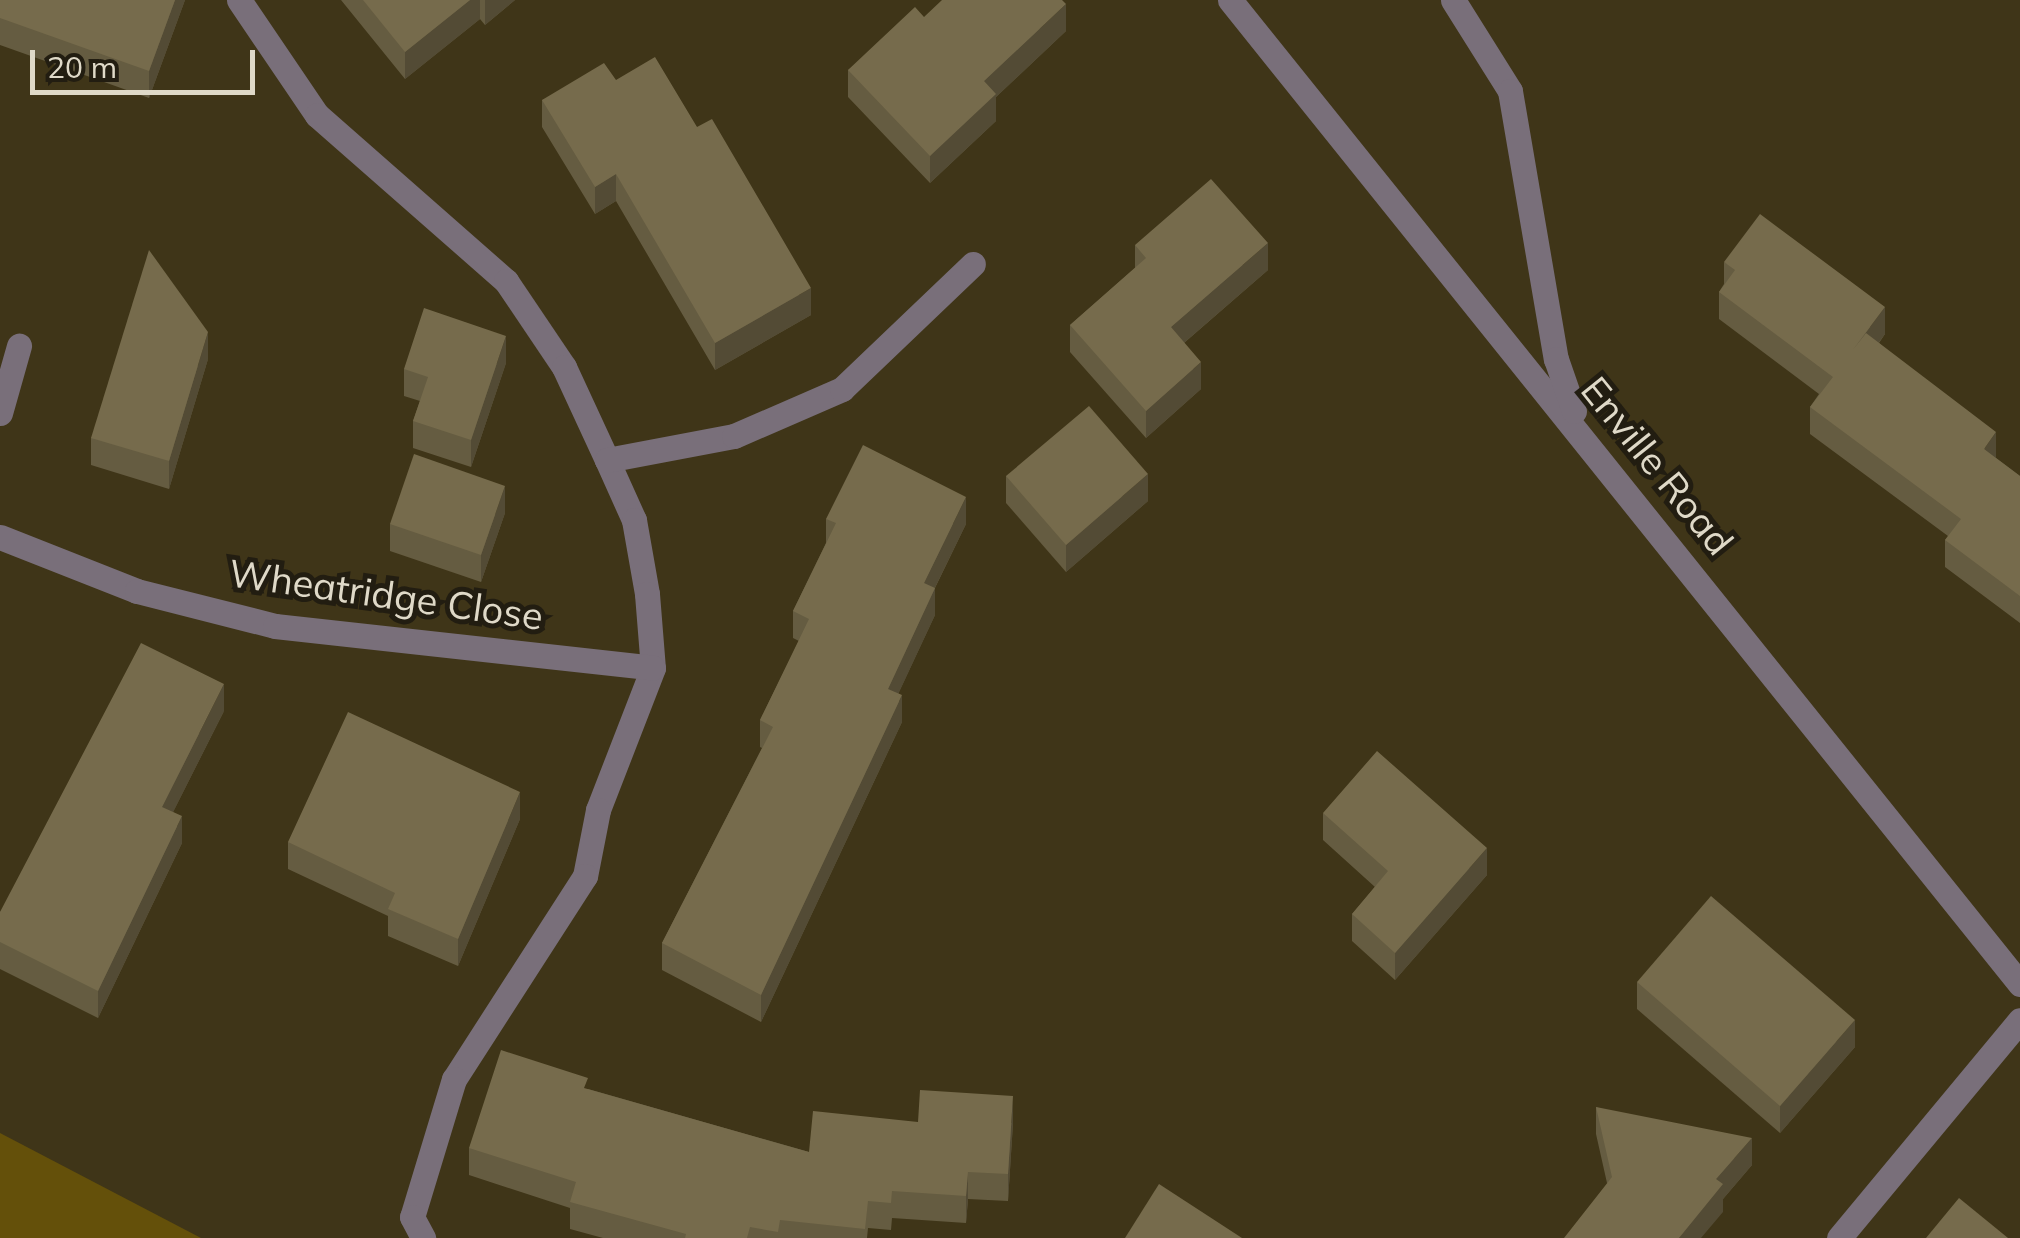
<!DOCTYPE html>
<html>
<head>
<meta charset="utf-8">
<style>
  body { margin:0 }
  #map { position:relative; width:2020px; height:1238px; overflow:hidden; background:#3f3518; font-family:Mulish,sans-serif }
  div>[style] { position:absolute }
  .green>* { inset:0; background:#64500a }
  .minor>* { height:25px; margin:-12.5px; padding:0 12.5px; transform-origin:12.5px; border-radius:12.5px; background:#796f7a }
  .wall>* { inset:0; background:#655c41 }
  .shaded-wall>* { inset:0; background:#534b35 }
  .building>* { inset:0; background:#766b4c }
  span { translate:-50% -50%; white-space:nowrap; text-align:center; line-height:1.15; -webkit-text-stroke:10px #221d11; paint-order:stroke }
  .street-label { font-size:38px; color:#dfd9c8 }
  .scale { position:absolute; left:30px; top:50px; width:225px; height:45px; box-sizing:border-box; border:5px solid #dfd9c8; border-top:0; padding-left:12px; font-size:30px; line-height:35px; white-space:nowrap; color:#dfd9c8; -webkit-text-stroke:8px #221d11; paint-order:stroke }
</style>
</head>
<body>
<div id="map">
  <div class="green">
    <i style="clip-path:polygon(0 1133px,201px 1238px,0 1238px)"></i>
  </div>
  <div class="minor">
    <i style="left:239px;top:0;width:139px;rotate:55.9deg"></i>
    <i style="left:317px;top:115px;width:252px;rotate:41.3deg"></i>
    <i style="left:506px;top:281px;width:104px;rotate:56deg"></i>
    <i style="left:564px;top:367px;width:102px;rotate:65.2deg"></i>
    <i style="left:607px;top:460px;width:66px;rotate:65.8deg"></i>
    <i style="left:634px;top:520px;width:75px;rotate:80deg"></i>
    <i style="left:647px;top:594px;width:74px;rotate:85.4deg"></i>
    <i style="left:653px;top:668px;width:152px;rotate:111.2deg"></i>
    <i style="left:598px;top:810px;width:67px;rotate:101.1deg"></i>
    <i style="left:585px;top:876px;width:242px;rotate:122.8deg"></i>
    <i style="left:454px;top:1079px;width:144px;rotate:106.9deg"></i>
    <i style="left:412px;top:1217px;width:24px;rotate:62deg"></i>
    <i style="left:1230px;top:0;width:1262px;rotate:51.24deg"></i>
    <i style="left:1453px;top:0;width:107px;rotate:57.9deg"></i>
    <i style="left:1510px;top:91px;width:272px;rotate:80.3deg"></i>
    <i style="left:1556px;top:359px;width:55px;rotate:70.9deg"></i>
    <i style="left:0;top:413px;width:70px;rotate:-74.2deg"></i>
    <i style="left:607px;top:460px;width:129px;rotate:-10.7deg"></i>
    <i style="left:734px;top:436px;width:118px;rotate:-23.5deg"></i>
    <i style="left:842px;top:389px;width:181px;rotate:-43.7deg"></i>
    <i style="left:0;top:537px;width:147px;rotate:21.5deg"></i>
    <i style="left:137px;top:591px;width:142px;rotate:14.2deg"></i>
    <i style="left:275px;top:626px;width:380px;rotate:6.3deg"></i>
    <i style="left:1839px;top:1238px;width:283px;rotate:-50.3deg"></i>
  </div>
  <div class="wall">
    <i style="clip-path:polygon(0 0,185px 0,149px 98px,0 45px)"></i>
    <i style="clip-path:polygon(341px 0,515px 0,485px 25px,480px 19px,405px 79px)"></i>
    <i style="clip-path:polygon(924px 17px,1066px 31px,996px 97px,996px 121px,930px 183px,848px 97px,848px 70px)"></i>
    <i style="clip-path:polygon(616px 80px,697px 127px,811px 315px,715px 370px,616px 201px,595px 214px,542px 127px,542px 100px)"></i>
    <i style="clip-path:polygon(1135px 245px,1268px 270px,1184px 343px,1201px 389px,1146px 438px,1070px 352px,1070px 325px,1135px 268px)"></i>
    <i style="clip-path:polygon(1724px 262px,1885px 334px,1879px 343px,1996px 458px,2020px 476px,2020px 623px,1945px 567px,1945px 540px,1948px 536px,1810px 434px,1810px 407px,1819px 394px,1719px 319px,1719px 292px,1724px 284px)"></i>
    <i style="clip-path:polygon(208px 359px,169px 489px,91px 465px,91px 438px)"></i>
    <i style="clip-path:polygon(506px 363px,471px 467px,413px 448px,413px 421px,420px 401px,404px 396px,404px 369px)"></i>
    <i style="clip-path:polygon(1006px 476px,1148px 501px,1066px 572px,1006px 503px)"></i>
    <i style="clip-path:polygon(505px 513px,481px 582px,390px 551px,390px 524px)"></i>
    <i style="clip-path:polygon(826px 519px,966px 524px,935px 588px,935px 615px,898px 694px,902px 722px,761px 1022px,662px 970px,662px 943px,762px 748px,760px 747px,760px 720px,799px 641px,793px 638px,793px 611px,826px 543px)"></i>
    <i style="clip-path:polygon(224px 711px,173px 812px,182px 843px,98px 1018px,0 969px,0 912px)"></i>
    <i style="clip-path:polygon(1323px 813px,1487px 875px,1395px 980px,1352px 941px,1352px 914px,1375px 887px,1323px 840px)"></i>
    <i style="clip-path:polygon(520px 819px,458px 966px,388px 936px,388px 916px,288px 869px,288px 842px)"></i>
    <i style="clip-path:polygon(1637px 982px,1855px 1047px,1780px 1133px,1637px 1009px)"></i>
    <i style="clip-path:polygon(588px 1089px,809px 1152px,918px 1122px,1013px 1123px,1008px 1201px,968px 1199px,966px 1223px,892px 1218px,891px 1230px,868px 1228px,867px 1238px,603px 1238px,570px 1229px,570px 1208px,469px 1175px,469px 1148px)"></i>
    <i style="clip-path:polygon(1596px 1107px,1752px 1165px,1723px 1199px,1723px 1212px,1607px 1183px,1596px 1134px)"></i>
  </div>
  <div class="shaded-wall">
    <i style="clip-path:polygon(175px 0,185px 0,149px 98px,149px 71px)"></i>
    <i style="clip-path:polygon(470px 0,480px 0,480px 19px,405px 79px,405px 52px)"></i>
    <i style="clip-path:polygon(485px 0,515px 0,485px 25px)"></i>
    <i style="clip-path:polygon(1066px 4px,1066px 31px,996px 97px,996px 121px,930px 183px,930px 156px,984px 81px)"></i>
    <i style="clip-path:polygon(616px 174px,616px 201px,595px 214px,595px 187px)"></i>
    <i style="clip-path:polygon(1268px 243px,1268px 270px,1171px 354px,1171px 327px)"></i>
    <i style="clip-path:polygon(811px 288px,811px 315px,715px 370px,715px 343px)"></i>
    <i style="clip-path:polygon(1885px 307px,1885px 334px,1852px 378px,1852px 351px)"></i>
    <i style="clip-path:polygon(208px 332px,208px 359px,169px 489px,169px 461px)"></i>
    <i style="clip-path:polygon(506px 336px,506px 363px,471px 467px,471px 440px)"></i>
    <i style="clip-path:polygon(1201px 362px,1201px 389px,1146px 438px,1146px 411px)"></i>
    <i style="clip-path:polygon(1996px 432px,1996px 459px,1984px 449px)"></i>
    <i style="clip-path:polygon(1148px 474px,1148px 501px,1066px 572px,1066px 545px)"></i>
    <i style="clip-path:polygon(505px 486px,505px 513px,481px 582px,481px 555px)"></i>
    <i style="clip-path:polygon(966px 497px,966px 524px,924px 610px,924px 583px)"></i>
    <i style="clip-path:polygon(935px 588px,935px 615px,888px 716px,888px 689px)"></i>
    <i style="clip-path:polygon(224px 684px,224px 711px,162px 834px,162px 807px)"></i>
    <i style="clip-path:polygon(902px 695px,902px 722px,761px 1022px,761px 995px)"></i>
    <i style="clip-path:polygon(520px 792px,520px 819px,458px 966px,458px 939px)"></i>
    <i style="clip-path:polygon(182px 816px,182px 843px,98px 1018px,98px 991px)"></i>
    <i style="clip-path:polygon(1487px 848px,1487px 875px,1395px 980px,1395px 953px)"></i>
    <i style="clip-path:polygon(1855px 1020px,1855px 1047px,1780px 1133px,1780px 1106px)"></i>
    <i style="clip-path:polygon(1013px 1096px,1013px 1123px,1008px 1201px,1008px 1174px)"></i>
    <i style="clip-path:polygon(1752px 1138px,1752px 1165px,1723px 1199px,1723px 1212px,1701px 1238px,1679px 1238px,1716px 1179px)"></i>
    <i style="clip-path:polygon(968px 1172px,968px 1199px,966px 1223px,966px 1196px)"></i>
  </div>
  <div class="building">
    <i style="clip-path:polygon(0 0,175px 0,149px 71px,0 18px)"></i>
    <i style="clip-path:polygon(363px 0,470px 0,405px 52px)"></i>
    <i style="clip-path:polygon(942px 0,1062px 0,1066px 4px,984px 81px,996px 94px,930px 156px,848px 70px,915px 7px,924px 17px)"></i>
    <i style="clip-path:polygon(655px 57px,697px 127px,712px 119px,811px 288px,715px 343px,616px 174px,595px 187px,542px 100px,604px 63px,616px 80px)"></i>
    <i style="clip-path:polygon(1211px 179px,1268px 243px,1171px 327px,1201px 362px,1146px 411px,1070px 325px,1146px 258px,1135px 245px)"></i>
    <i style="clip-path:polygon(1760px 214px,1885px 307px,1852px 351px,1866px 333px,1996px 432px,1984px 449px,2020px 476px,2020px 596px,1945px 540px,1961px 519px,1810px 407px,1833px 377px,1719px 292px,1735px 270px,1724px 262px)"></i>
    <i style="clip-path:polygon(149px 250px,208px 332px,169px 461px,91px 438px)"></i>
    <i style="clip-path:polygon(424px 308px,506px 336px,471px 440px,413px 421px,428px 377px,404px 369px)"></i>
    <i style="clip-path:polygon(1089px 406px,1148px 474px,1066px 545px,1006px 476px)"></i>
    <i style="clip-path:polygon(863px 445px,966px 497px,924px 583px,935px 588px,888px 689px,902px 695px,761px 995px,662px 943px,773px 727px,760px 720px,809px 619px,793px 611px,836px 523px,826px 519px)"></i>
    <i style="clip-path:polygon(414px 454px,505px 486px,481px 555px,390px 524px)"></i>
    <i style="clip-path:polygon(141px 643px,224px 684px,162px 807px,182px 816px,98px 991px,0 942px,0 912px)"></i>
    <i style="clip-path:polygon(348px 712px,520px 792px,458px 939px,388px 909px,395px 893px,288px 842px)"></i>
    <i style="clip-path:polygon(1377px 751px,1487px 848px,1395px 953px,1352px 914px,1388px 871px,1323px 813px)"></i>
    <i style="clip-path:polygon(1711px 896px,1855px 1020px,1780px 1106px,1637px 982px)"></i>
    <i style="clip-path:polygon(501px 1050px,588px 1078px,584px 1088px,809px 1152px,813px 1111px,918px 1122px,920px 1090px,1013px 1096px,1008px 1174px,968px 1172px,966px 1196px,892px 1191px,891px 1203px,868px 1201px,865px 1229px,780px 1220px,778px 1232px,750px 1227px,747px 1238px,685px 1238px,686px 1234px,570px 1202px,576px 1182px,469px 1148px)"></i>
    <i style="clip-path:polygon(1596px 1107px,1752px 1138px,1716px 1179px,1723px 1184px,1679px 1238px,1564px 1238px,1612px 1177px)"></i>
    <i style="clip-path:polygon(1159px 1184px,1242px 1238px,1125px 1238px)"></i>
    <i style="clip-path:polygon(1959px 1198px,2008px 1238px,1926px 1238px)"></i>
  </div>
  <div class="street-label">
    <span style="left:1657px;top:466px;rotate:51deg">Enville Road</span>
    <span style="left:386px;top:595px;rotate:8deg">Wheatridge Close</span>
  </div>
  <div class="scale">20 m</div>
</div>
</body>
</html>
